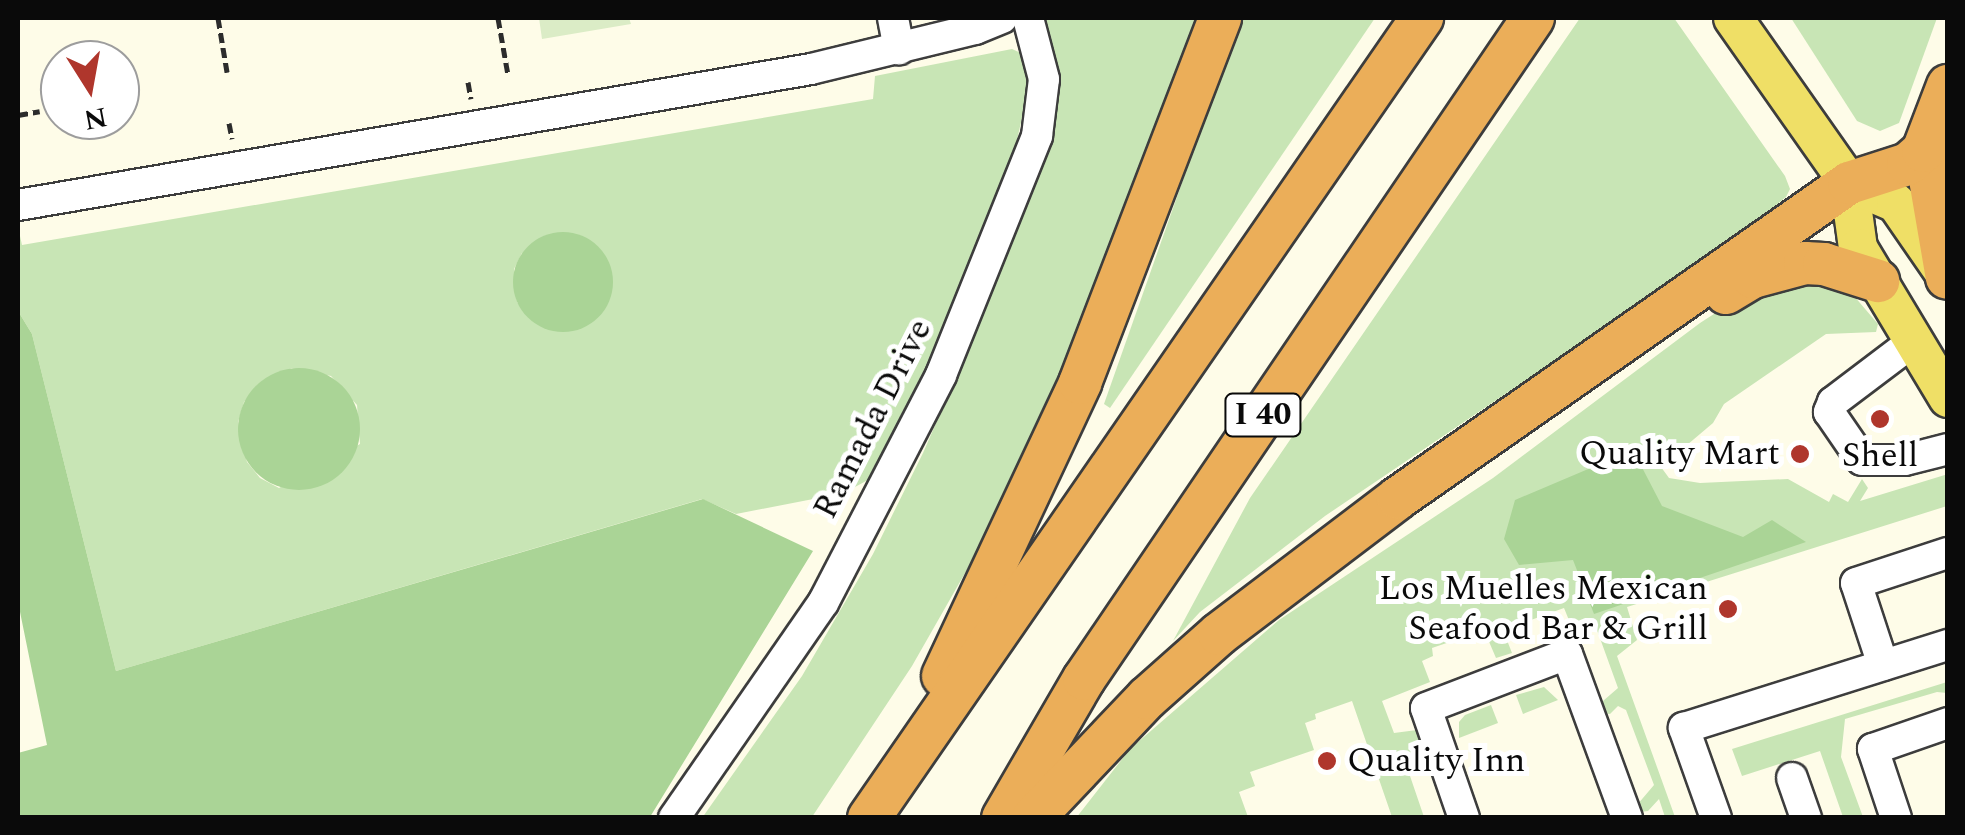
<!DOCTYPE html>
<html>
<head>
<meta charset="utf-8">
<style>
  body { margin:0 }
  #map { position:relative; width:1965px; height:835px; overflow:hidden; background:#fefce8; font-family:Spectral,serif }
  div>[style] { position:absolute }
  .green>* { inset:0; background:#c8e5b5 }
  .forest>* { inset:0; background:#aad496 }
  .round { border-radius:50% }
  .pitch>* { inset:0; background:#dbecc6 }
  .path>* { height:5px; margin-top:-2.5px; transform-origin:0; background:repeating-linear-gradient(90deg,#2c2c2c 0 10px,transparent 0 15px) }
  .roads { filter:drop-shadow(2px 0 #3d3d3d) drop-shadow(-2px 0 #3d3d3d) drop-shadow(0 2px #3d3d3d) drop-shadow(0 -2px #3d3d3d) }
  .minor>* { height:30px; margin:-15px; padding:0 15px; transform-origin:15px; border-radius:15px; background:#fff }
  .major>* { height:38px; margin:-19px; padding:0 19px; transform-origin:19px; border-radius:19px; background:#efdf66 }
  .highway>* { height:42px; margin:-21px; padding:0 21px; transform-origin:21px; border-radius:21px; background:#ebae59 }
  .dots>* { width:28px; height:28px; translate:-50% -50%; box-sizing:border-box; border:5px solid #fff; border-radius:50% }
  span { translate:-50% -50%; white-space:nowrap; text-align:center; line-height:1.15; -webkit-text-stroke:10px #fff; paint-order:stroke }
  .shield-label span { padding:2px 8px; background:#fff; border:2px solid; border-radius:8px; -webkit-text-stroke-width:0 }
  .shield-label { font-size:32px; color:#0a0a0a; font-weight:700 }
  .street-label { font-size:35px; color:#0a0a0a }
  .poi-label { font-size:35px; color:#0a0a0a }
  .right { translate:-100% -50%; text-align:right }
  .left { translate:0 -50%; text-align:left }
  .frame { position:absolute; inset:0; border:20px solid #0a0a0a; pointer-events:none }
  .north { position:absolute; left:40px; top:40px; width:100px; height:100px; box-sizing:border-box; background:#fff; border:2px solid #9d9d9d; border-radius:50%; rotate:169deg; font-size:28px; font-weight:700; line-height:40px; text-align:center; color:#0a0a0a }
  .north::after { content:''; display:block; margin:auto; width:35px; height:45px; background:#af362c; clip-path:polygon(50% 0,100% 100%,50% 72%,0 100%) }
</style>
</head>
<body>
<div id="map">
  <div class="green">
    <i style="clip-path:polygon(1043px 18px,1200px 18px,1065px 374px,973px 559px,912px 666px,812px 817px,702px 818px,802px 676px,873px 554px,923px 453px,977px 329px,1052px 127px,1057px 73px)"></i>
    <i style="clip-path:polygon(1240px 18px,1375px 18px,1110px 408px,1104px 404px)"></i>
    <i style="clip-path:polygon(1580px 18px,1674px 18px,1785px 176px,1790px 189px,1786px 197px,1736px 238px,1325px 516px,1200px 612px,1173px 641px,1250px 498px)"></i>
    <i style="clip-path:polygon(1791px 18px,1937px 18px,1899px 123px,1880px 131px,1857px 121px)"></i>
    <i style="clip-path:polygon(evenodd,1012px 49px,1025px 55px,1029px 86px,1011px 167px,962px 300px,877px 475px,844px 493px,736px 514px,702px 499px,116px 671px,32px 334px,18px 311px,18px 227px,22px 245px,873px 99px,875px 76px,1012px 49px,522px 253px,540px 326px,517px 302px,514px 269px,522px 253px,1012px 49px,292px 368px,331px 376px,357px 405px,360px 444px,279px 488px,260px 478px,247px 462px,238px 422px,244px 402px,257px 385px,292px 368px)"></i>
    <i style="clip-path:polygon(1784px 279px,1848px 289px,1878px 324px,1876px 332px,1826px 334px,1724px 404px,1713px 423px,1661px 467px,1669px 478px,1700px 483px,1788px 479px,1829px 502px,1833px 494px,1848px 502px,1862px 479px,1868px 488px,1860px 501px,1948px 474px,1947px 506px,1627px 607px,1637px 640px,1617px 656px,1675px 817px,1665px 817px,1659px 799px,1648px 811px,1640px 812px,1637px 805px,1654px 785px,1626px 710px,1618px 706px,1610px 714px,1601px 713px,1603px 701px,1618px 688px,1597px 630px,1575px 635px,1564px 608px,1503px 630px,1512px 653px,1496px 658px,1487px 637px,1475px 640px,1473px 634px,1432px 648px,1433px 656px,1422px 661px,1430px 682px,1382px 701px,1394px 733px,1417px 730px,1426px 754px,1409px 773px,1424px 817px,1392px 817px,1352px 701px,1315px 714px,1316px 719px,1305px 723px,1314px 750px,1250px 772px,1255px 786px,1239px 792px,1248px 817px,1076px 818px,1130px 749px,1279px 620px,1493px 478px,1700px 323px,1748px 292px)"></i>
    <i style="clip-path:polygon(1947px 682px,1947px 693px,1937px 692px,1845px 719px,1841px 757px,1863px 817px,1843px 817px,1820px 751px,1742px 776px,1732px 749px)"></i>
    <i style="clip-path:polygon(1544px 687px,1558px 700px,1523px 714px,1516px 695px)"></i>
    <i style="clip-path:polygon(1491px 705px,1498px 723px,1459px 738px,1459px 722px,1465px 715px)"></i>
  </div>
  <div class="forest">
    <i class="round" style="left:513px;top:232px;width:100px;height:100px"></i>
    <i style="clip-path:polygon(18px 311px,32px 334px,116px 671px,703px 499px,813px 551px,650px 817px,18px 817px,18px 753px,47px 745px,18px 602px)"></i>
    <i class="round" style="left:238px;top:368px;width:122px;height:122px"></i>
    <i style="clip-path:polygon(1633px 450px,1662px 506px,1743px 537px,1772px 520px,1806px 542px,1594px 614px,1573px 560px,1519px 565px,1504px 539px,1515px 500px)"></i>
  </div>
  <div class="pitch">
    <i style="clip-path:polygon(539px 18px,629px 18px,631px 24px,542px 39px)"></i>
  </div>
  <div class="path">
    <i style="left:218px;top:18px;width:55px;rotate:80.5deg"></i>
    <i style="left:498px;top:18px;width:58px;rotate:80deg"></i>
    <i style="left:468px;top:82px;width:17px;rotate:80deg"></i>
    <i style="left:18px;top:115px;width:22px;rotate:-10deg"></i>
    <i style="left:229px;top:123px;width:16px;rotate:79deg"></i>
  </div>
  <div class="roads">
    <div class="minor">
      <i style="left:893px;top:18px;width:32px;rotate:79deg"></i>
      <i style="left:18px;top:205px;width:805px;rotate:-9.73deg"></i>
      <i style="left:811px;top:69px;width:169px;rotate:-13.7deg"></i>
      <i style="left:975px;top:29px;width:29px;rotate:-22deg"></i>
      <i style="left:1915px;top:340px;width:103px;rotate:142.9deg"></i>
      <i style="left:1833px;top:402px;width:11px;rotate:112deg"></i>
      <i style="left:1829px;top:412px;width:58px;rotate:55.5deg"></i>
      <i style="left:1862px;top:460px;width:43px"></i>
      <i style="left:1905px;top:460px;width:44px;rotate:-14.3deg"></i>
      <i style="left:1883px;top:665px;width:86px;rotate:-108.2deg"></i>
      <i style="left:1856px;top:583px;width:97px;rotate:-18.1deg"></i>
      <i style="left:1792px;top:778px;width:42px;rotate:70.7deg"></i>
      <i style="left:674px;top:818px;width:262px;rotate:-55.3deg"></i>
      <i style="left:823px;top:603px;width:257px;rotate:-62.6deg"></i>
      <i style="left:941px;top:375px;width:258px;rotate:-68.1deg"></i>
      <i style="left:1037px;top:136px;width:57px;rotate:-83deg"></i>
      <i style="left:1044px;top:79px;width:63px;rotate:-104.7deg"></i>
      <i style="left:1464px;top:818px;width:116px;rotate:-109.1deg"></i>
      <i style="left:1426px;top:708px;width:151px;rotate:-21deg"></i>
      <i style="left:1567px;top:654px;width:175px;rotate:69.9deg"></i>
      <i style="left:1716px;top:818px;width:96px;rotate:-109.6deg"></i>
      <i style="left:1684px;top:728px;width:277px;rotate:-17.5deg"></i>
      <i style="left:1896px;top:818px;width:73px;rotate:-108.4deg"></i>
      <i style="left:1873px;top:749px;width:79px;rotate:-19.1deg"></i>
    </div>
    <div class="major">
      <i style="left:1733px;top:18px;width:202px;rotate:54.9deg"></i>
      <i style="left:1849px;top:183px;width:66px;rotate:82.1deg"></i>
      <i style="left:1858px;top:248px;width:175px;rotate:59deg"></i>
      <i style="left:1849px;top:183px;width:51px;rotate:23.1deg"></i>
      <i style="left:1896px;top:203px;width:91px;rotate:55.3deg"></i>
    </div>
    <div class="highway">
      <i style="left:1932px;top:131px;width:48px;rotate:92.4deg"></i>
      <i style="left:1930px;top:179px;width:100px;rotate:80.3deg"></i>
      <i style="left:1726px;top:293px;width:31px;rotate:-31deg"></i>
      <i style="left:1753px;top:277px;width:54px;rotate:-15.1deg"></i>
      <i style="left:1805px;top:263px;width:19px;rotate:3deg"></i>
      <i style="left:1824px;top:264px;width:57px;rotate:17.5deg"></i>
      <i style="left:943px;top:676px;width:323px;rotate:-64.9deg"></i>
      <i style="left:1080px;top:383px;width:391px;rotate:-69deg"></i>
      <i style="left:869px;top:818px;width:973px;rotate:-55.35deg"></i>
      <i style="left:1003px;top:818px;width:161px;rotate:-59.8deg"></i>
      <i style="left:1084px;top:679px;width:799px;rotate:-55.81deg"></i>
      <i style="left:1033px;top:818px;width:166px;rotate:-46.5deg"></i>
      <i style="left:1147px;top:698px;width:96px;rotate:-41.6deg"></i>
      <i style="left:1219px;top:634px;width:225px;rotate:-37.2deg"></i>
      <i style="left:1398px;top:498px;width:550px;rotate:-34.93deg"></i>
      <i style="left:1849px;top:183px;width:62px;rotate:-17.9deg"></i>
      <i style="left:1908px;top:164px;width:20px;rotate:-41deg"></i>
      <i style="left:1923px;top:151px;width:70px;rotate:-69deg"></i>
    </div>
  </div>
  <div class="dots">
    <i style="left:1880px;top:419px;background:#af362c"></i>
    <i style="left:1800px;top:454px;background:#af362c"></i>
    <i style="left:1728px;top:609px;background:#af362c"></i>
    <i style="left:1327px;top:761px;background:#af362c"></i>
  </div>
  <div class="shield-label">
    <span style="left:1263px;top:415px">I 40</span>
  </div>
  <div class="street-label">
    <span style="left:873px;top:419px;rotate:-63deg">Ramada Drive</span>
  </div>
  <div class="poi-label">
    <span class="right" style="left:1780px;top:454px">Quality Mart</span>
    <span style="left:1880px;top:456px">Shell</span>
    <span class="right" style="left:1708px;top:609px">Los Muelles Mexican<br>Seafood Bar &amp; Grill</span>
    <span class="left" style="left:1347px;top:761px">Quality Inn</span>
  </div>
  <div class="frame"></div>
  <div class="north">N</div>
</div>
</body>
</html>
